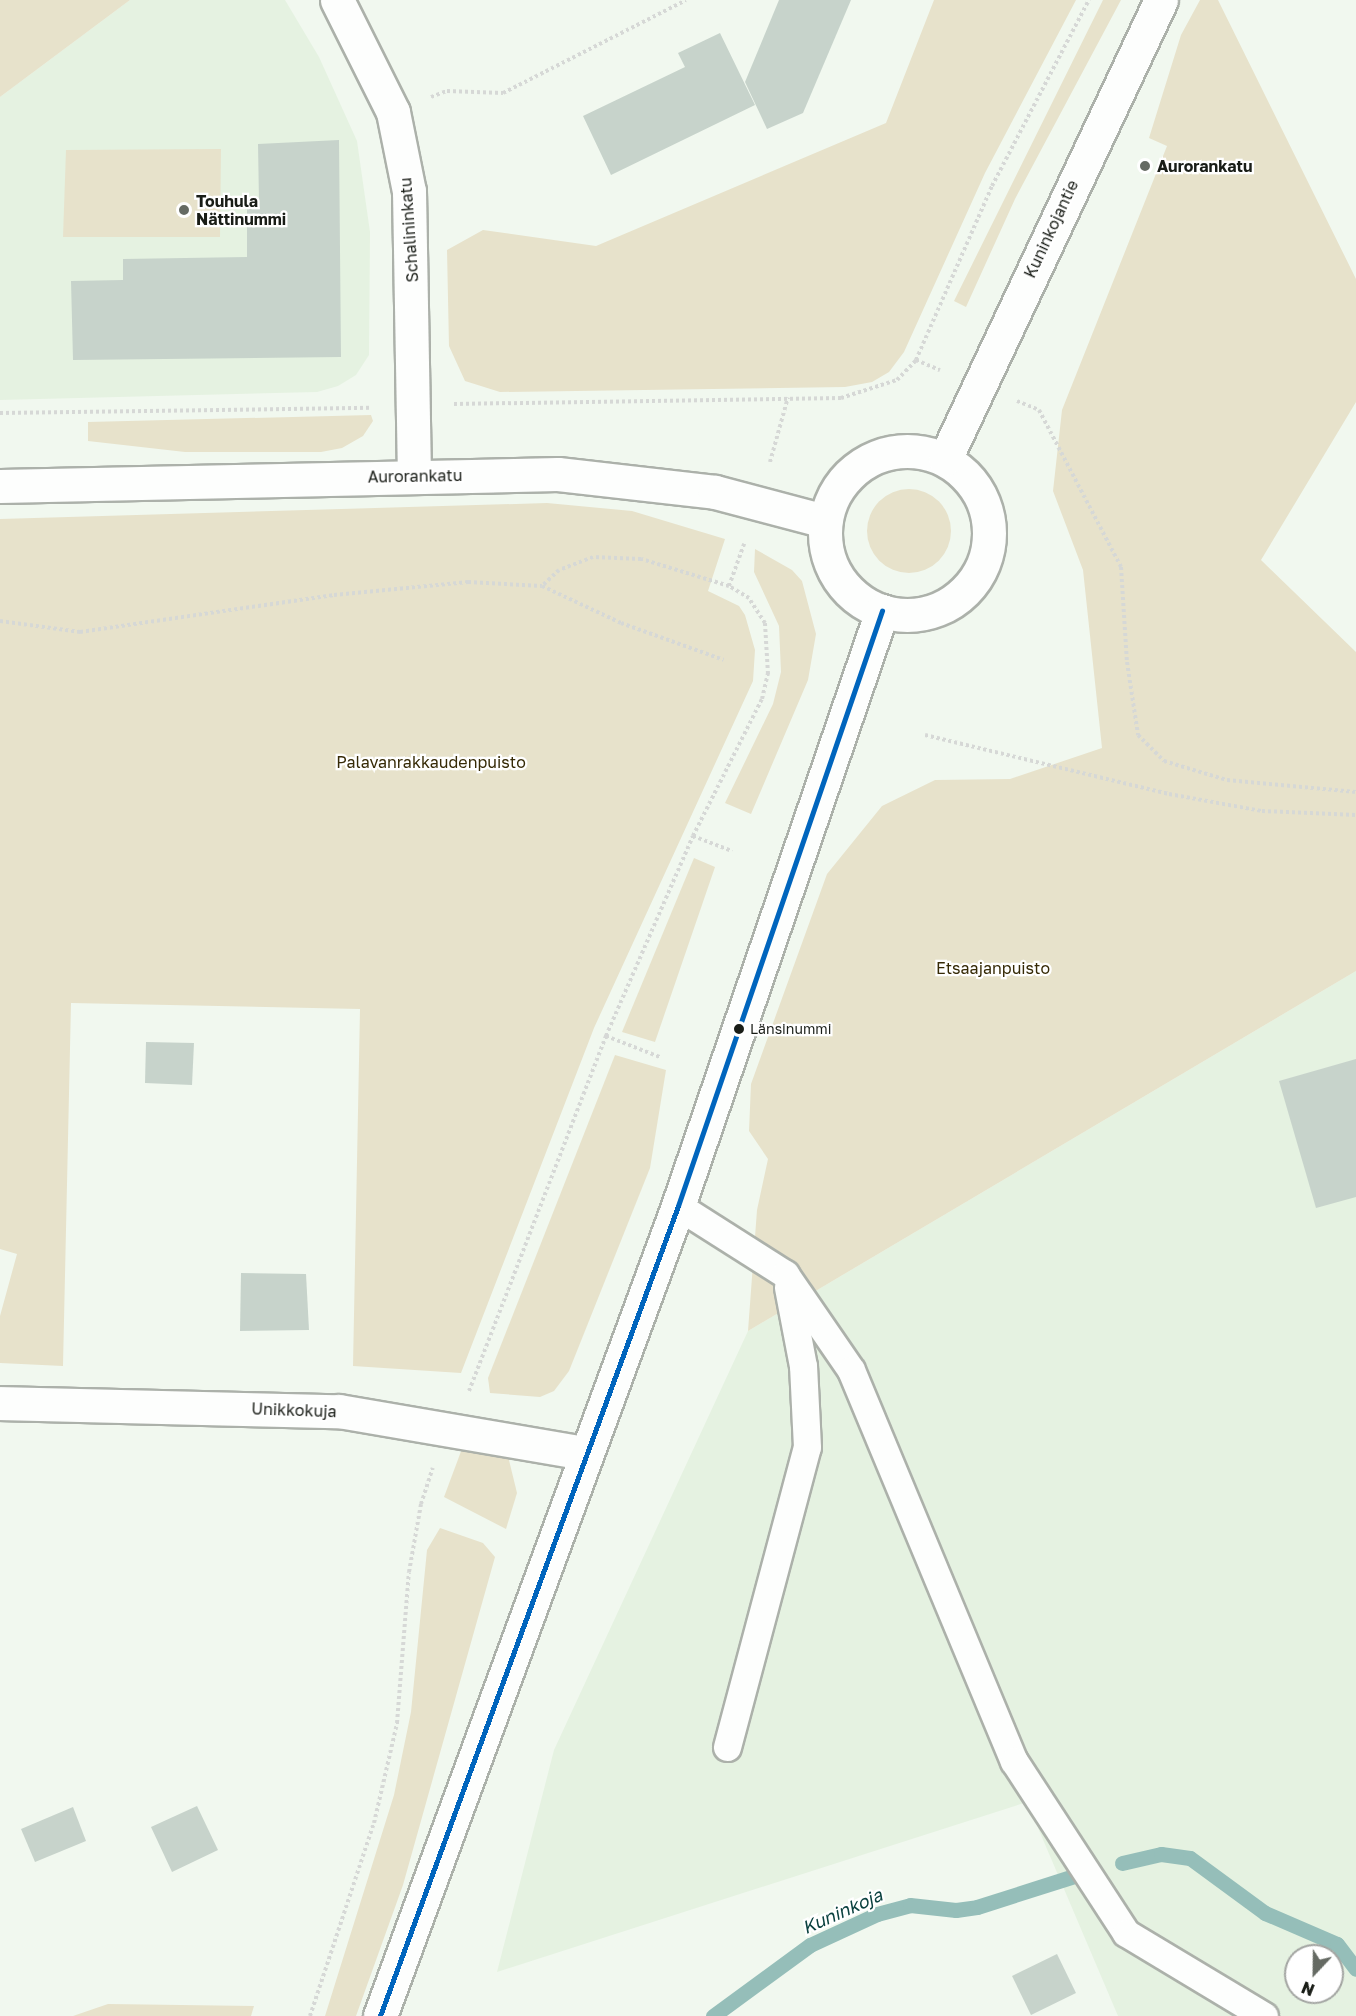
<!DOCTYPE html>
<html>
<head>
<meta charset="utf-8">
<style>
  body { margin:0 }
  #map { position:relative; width:1356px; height:2016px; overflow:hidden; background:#f1f8ef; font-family:"Golos Text",sans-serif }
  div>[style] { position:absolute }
  .built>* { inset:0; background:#e5f2e1 }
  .green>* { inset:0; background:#e7e2cb }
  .round { border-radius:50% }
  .stream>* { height:15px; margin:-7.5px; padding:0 7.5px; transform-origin:7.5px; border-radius:7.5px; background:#95beb9 }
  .building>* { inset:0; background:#c7d3cb }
  .path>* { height:4px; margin-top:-2px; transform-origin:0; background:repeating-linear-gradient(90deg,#d6d8d6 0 3px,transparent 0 6px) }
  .roads { filter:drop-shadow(2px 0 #acb1aa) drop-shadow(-2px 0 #acb1aa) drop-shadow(0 2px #acb1aa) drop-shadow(0 -2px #acb1aa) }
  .service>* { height:27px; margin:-13.5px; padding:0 13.5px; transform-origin:13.5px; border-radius:13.5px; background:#fdfefd }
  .minor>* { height:33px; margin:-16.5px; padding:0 16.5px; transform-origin:16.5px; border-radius:16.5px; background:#fdfefd }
  .tertiary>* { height:33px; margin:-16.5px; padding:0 16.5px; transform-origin:16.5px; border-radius:16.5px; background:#fdfefd }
  .secondary>* { height:33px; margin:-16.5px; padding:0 16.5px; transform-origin:16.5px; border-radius:16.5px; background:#fdfefd }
  .secondary>.ring { margin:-16.5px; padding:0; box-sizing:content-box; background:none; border:33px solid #fdfefd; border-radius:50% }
  .bus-1>* { height:4.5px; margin:-2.25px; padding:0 2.25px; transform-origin:2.25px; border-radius:2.25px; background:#0065bd }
  .dots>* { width:16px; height:16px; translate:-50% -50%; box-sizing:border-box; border:3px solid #fff; border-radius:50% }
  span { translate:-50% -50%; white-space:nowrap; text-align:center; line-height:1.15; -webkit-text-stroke:4.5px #fff; paint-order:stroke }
  .bus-label { font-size:14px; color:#191d17 }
  .left { translate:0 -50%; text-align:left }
  .poi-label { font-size:16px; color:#191d17; font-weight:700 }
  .street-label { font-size:16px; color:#191d17 }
  .park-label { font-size:16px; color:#362a06 }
  .water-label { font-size:18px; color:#0a413f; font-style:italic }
  .north { position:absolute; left:1284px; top:1944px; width:60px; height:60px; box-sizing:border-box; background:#fff; border:2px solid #a3a5a2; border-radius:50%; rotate:202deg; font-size:16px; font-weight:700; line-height:24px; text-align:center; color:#191d17 }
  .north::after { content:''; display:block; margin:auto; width:21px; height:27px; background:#656a63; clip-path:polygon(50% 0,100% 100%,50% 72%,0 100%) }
</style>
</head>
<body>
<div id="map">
  <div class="built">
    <i style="clip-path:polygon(130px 0,285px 0,319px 57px,357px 141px,370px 232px,369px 355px,356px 375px,338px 386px,317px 392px,0 400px,0 97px)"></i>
    <i style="clip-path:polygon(evenodd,1356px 971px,1356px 2016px,1118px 2016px,1027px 1802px,497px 1972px,554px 1750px,748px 1331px,1356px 971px,1296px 1956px,1332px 1956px,1332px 1992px,1296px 1992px,1296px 1956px)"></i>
  </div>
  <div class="green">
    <i style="clip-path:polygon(0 0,130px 0,0 97px)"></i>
    <i style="clip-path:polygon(934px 0,1076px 0,985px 173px,904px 352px,889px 372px,872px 382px,845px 387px,500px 392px,465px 381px,449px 346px,447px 250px,483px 230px,596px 246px,886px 123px)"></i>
    <i style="clip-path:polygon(1103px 0,1121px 0,1015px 199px,966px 307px,954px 301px)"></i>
    <i style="clip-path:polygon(1200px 0,1218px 0,1356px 279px,1356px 402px,1261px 560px,1356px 652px,1356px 971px,748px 1331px,757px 1210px,768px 1159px,749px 1131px,751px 1084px,827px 874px,882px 806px,935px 780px,1010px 779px,1102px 748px,1083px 570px,1053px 491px,1062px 410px,1167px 146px,1149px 138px,1181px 35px)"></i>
    <i style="clip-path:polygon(221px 149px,220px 237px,63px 237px,66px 150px)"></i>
    <i style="clip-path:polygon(371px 415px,373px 421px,363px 436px,342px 448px,321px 452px,185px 452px,88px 441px,88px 422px)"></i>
    <i class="round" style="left:867px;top:489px;width:84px;height:84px"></i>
    <i style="clip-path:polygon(547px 503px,632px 511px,725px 539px,708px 591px,739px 606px,745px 615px,755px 650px,753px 681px,594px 1028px,461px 1373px,353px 1366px,360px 1009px,71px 1003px,63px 1366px,0 1363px,0 1316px,17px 1254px,0 1249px,0 519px)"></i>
    <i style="clip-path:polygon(755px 549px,792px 570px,802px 581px,816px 634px,808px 680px,751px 814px,725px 803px,773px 704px,781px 672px,779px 626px,754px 572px)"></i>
    <i style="clip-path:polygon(694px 858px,715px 867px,655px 1042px,622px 1032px)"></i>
    <i style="clip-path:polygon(615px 1055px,666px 1070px,650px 1168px,569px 1371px,554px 1391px,540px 1397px,490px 1393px,488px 1378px)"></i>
    <i style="clip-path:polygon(463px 1446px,508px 1456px,517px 1493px,506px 1529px,444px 1497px)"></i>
    <i style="clip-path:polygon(440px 1528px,483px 1543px,495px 1557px,403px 1885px,356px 2016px,325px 2016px,394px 1795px,411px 1712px,427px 1550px)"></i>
    <i style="clip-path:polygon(108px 2004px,254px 2006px,251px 2016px,73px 2016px)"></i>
  </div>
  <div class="stream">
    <i style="left:1122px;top:1863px;width:40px;rotate:-13deg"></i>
    <i style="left:1161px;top:1854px;width:29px;rotate:8deg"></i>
    <i style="left:1190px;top:1858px;width:93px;rotate:36.3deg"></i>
    <i style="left:1265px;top:1913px;width:78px;rotate:23.3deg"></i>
    <i style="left:1337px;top:1944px;width:31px;rotate:53deg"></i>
    <i style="left:713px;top:2016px;width:120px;rotate:-36.2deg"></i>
    <i style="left:810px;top:1945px;width:74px;rotate:-24.8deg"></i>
    <i style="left:877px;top:1914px;width:34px;rotate:-15deg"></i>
    <i style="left:910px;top:1905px;width:46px;rotate:6.2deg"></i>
    <i style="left:956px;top:1910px;width:21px;rotate:-8deg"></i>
    <i style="left:977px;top:1907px;width:102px;rotate:-17.7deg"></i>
  </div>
  <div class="building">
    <i style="clip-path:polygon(779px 0,851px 0,803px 113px,767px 129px,745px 82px)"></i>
    <i style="clip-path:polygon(720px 33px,755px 105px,611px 175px,583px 116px,685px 67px,678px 53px)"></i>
    <i style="clip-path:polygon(339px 140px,341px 357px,73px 360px,71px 281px,123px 280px,123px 259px,247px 257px,247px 203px,259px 202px,258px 144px)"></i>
    <i style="clip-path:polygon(146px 1042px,194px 1043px,192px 1085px,145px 1083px)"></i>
    <i style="clip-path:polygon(1356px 1059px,1356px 1197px,1316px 1208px,1279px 1081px)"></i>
    <i style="clip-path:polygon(241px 1273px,306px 1274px,309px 1330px,240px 1331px)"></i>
    <i style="clip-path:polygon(197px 1806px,218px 1850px,172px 1872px,151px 1827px)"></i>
    <i style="clip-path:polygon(73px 1807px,86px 1841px,35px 1862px,21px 1829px)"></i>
    <i style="clip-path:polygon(1057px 1954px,1076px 1993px,1031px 2015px,1012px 1976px)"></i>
  </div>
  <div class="path">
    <i style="left:431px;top:97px;width:17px;rotate:-21deg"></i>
    <i style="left:447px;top:91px;width:56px;rotate:2deg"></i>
    <i style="left:503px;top:93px;width:205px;rotate:-26.9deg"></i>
    <i style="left:916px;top:360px;width:26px;rotate:23deg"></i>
    <i style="left:1017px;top:401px;width:24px;rotate:22deg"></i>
    <i style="left:1039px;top:410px;width:177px;rotate:62.4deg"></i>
    <i style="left:1121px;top:567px;width:95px;rotate:86.4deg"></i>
    <i style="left:1127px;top:662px;width:74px;rotate:81.4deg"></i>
    <i style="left:1138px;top:735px;width:37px;rotate:45deg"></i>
    <i style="left:1164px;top:761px;width:66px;rotate:16.8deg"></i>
    <i style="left:1227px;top:780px;width:130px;rotate:5.3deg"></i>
    <i style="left:454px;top:404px;width:387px;rotate:-0.9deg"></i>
    <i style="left:841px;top:398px;width:59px;rotate:-17.8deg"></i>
    <i style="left:897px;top:380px;width:28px;rotate:-46deg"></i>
    <i style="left:916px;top:360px;width:190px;rotate:-66.4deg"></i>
    <i style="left:992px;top:186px;width:210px;rotate:-62.5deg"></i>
    <i style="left:0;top:413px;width:371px;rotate:-0.8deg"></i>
    <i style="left:770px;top:462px;width:67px;rotate:-74.5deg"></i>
    <i style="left:729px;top:586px;width:45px;rotate:-70.3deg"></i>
    <i style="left:0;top:621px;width:81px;rotate:7.8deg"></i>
    <i style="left:80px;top:632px;width:257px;rotate:-8.3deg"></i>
    <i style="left:334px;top:595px;width:135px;rotate:-5.5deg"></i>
    <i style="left:468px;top:582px;width:74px;rotate:3.1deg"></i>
    <i style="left:542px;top:586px;width:87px;rotate:25.1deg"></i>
    <i style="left:621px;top:623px;width:109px;rotate:19.8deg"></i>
    <i style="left:925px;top:735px;width:251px;rotate:13.6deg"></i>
    <i style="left:1169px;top:794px;width:95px;rotate:10.4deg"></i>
    <i style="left:1262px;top:811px;width:94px;rotate:2.4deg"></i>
    <i style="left:693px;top:836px;width:42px;rotate:21deg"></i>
    <i style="left:606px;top:1036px;width:58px;rotate:21.3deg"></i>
    <i style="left:469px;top:1391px;width:381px;rotate:-68.9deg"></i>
    <i style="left:606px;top:1036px;width:218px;rotate:-66.5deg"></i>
    <i style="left:693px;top:836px;width:153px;rotate:-63.3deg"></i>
    <i style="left:762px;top:699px;width:26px;rotate:-77deg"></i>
    <i style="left:768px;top:674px;width:51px;rotate:-93.4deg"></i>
    <i style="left:765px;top:623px;width:30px;rotate:-123deg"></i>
    <i style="left:749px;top:598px;width:23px;rotate:-149deg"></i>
    <i style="left:729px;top:586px;width:92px;rotate:-162.9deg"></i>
    <i style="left:641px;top:559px;width:48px;rotate:-177.6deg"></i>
    <i style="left:593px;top:557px;width:36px;rotate:159deg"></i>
    <i style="left:559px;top:570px;width:23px;rotate:137deg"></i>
    <i style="left:310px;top:2016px;width:203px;rotate:-71.7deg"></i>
    <i style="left:374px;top:1823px;width:103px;rotate:-77deg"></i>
    <i style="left:397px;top:1723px;width:151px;rotate:-85.5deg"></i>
    <i style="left:409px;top:1572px;width:69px;rotate:-80deg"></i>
    <i style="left:421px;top:1504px;width:38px;rotate:-72deg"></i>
  </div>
  <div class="roads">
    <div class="service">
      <i style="left:678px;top:1206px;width:127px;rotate:32.4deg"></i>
      <i style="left:785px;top:1274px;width:116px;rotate:55.5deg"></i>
      <i style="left:851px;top:1370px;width:424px;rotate:67.4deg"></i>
      <i style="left:1014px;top:1761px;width:205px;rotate:56.9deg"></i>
      <i style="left:1126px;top:1933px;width:161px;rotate:31deg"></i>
      <i style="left:727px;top:1747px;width:310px;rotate:-75.1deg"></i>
      <i style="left:807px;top:1447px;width:81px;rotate:-92.8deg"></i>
      <i style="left:803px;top:1366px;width:80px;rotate:-100.8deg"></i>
    </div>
    <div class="minor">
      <i style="left:337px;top:0;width:125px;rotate:63.4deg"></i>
      <i style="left:393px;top:112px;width:81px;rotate:78.6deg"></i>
      <i style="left:409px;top:191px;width:284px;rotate:89deg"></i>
      <i style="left:0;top:1403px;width:339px;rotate:1.4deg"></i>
      <i style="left:339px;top:1411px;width:250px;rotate:9.7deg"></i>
    </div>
    <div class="tertiary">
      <i style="left:0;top:486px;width:558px;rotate:-1.23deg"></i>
      <i style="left:558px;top:474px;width:158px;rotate:6.5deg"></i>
      <i style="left:715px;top:492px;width:114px;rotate:14.8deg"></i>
    </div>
    <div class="secondary">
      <i class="ring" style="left:825px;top:451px;width:131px;height:131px"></i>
      <i style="left:945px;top:459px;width:507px;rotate:-64.8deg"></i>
      <i style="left:380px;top:2016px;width:863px;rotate:-69.8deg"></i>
      <i style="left:678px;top:1206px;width:629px;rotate:-71.08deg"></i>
    </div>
  </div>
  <div class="bus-1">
    <i style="left:380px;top:2016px;width:863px;rotate:-69.8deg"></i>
    <i style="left:678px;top:1206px;width:629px;rotate:-71.08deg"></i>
  </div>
  <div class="dots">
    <i style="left:1145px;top:166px;background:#656a63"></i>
    <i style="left:184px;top:210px;background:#656a63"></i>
    <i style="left:739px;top:1029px;background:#191d17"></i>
  </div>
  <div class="bus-label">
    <span class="left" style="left:750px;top:1029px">Länsinummi</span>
  </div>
  <div class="poi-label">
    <span class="left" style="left:1157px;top:166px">Aurorankatu</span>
    <span class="left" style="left:196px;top:210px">Touhula<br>Nättinummi</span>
  </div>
  <div class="street-label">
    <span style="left:1051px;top:229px;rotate:-65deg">Kuninkojantie</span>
    <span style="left:409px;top:230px;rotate:-94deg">Schalininkatu</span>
    <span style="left:415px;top:476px;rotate:-1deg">Aurorankatu</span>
    <span style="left:294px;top:1410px;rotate:2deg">Unikkokuja</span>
  </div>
  <div class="park-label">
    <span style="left:431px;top:762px">Palavanrakkaudenpuisto</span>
    <span style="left:993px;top:968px">Etsaajanpuisto</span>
  </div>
  <div class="water-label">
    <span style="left:842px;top:1911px;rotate:-24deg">Kuninkoja</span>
  </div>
  <div class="north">N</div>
</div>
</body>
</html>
